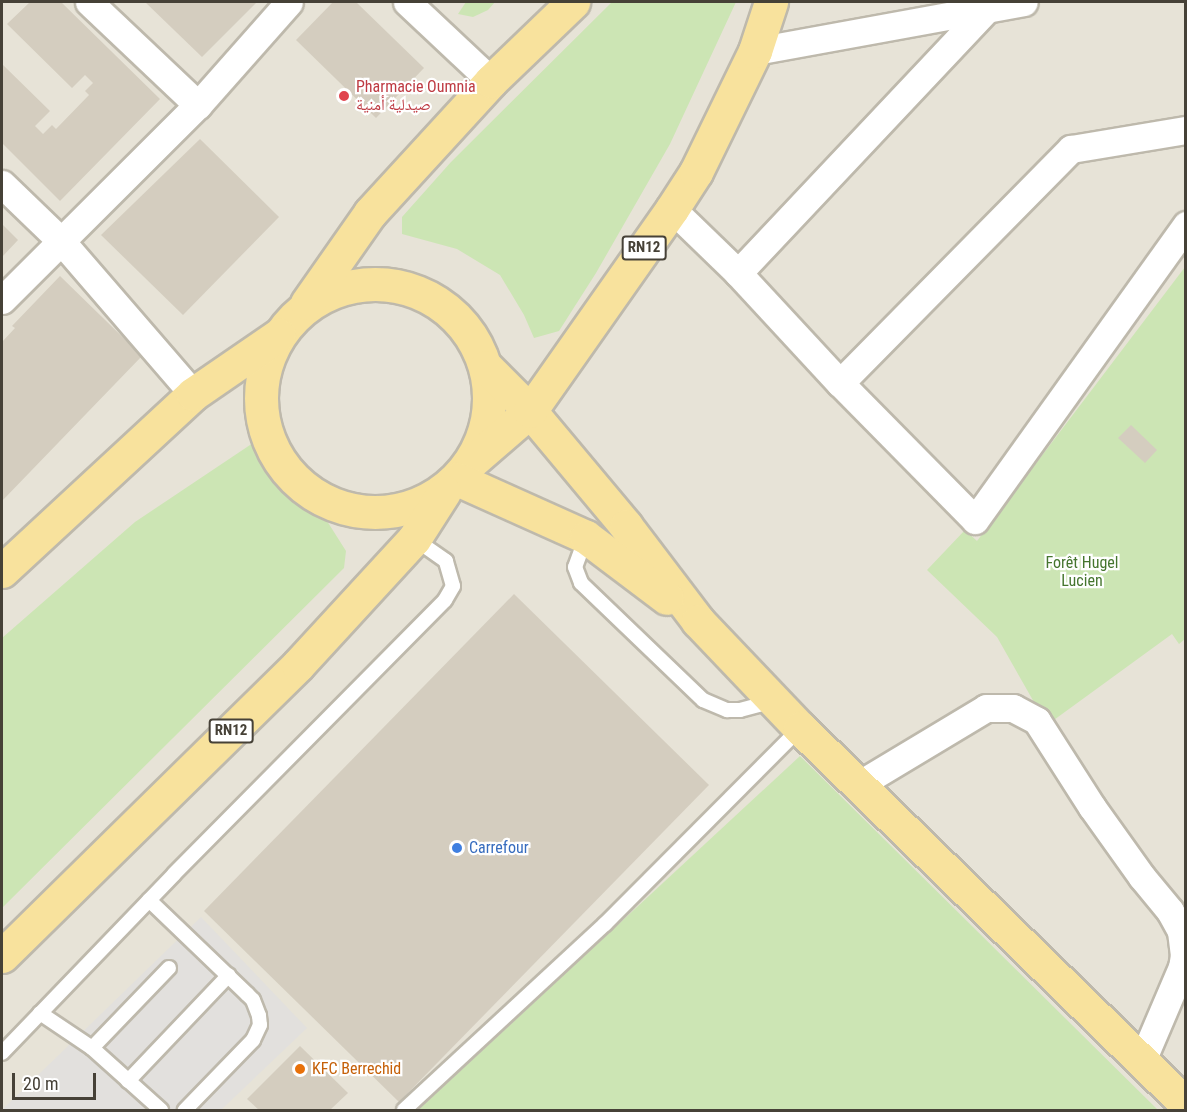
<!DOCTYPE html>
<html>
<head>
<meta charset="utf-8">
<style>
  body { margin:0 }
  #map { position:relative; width:1187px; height:1112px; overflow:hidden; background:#f3f0e9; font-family:"Roboto Condensed","Noto Naskh Arabic",sans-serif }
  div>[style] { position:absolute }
  .residential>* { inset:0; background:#e7e3d7 }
  .green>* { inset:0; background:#cce5b4 }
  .parking>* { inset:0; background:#e2e0dd }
  .building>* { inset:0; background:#d4cdbf }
  .roads { filter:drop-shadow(2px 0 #beb9ac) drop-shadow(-2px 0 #beb9ac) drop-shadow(0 2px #beb9ac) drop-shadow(0 -2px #beb9ac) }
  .lane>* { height:14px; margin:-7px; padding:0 7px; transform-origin:7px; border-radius:7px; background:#fff }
  .street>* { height:27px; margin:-13.5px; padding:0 13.5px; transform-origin:13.5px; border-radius:13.5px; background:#fff }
  .primary>* { height:33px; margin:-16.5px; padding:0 16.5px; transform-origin:16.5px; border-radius:16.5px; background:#f8e29d }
  .primary>.ring { margin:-16.5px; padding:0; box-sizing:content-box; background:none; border:33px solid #f8e29d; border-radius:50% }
  .dots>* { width:16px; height:16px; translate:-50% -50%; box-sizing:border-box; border:3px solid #fff; border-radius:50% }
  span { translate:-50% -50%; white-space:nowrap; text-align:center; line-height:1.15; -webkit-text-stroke:4.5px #fff; paint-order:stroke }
  .shield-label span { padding:2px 4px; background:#fff; border:2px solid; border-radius:4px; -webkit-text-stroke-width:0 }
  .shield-label { font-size:15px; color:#464137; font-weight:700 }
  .health-label { font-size:16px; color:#be3a42 }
  .left { translate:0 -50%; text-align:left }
  .park-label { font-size:16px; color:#45752e }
  .shop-label { font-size:16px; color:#366cbe }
  .food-label { font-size:16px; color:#c56008 }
  .frame { position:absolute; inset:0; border:3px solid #464137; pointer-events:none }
  .scale { position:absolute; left:12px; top:1073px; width:84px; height:27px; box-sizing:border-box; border:3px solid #464137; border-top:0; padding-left:8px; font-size:18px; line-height:21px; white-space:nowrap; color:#464137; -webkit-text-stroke:4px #fff; paint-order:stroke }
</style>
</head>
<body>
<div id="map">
  <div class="residential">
    <i style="clip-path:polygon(2px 2px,1185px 2px,1185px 1110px,2px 1110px)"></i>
  </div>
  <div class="green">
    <i style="clip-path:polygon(466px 2px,495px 2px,488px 10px,473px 17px,458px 14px)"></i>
    <i style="clip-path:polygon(612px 2px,736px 2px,670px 144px,596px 273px,559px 331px,534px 338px,524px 315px,500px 275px,457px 249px,402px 234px,402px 217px,451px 162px)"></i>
    <i style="clip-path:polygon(1185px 267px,1185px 639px,1179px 644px,1172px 634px,1047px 725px,997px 637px,927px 570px,965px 530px,977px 541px)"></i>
    <i style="clip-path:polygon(253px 443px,276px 473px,294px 492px,310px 502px,327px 521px,346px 551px,344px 568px,2px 908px,2px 638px,135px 522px)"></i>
    <i style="clip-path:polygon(800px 756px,1158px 1110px,418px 1110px)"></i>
  </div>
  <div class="parking">
    <i style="clip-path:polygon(201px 917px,307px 1028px,221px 1110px,2px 1110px)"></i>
  </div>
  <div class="building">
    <i style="clip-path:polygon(30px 2px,61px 2px,160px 99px,60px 201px,2px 143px,2px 64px,50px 111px,35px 126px,43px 134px,52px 125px,56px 129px,89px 95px,85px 91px,93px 83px,85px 75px,72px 88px,7px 24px)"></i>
    <i style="clip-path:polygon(145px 2px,257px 2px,202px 57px)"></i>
    <i style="clip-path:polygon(333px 2px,356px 2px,424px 68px,376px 118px,296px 40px)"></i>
    <i style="clip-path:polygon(200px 139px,279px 217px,183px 315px,101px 235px)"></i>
    <i style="clip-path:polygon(2px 224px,18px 240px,2px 257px)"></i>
    <i style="clip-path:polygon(60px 276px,142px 356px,2px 501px,2px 342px,15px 328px,12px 326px)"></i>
    <i style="clip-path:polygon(1131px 425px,1157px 450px,1145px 463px,1118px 438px)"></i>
    <i style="clip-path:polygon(514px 594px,709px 785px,399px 1102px,204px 911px)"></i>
    <i style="clip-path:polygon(300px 1046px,348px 1093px,330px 1110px,259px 1110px,247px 1099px)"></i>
  </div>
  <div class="roads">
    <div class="lane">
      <i style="left:586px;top:537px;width:32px;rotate:110deg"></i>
      <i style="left:575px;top:567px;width:17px;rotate:69deg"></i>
      <i style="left:581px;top:583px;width:169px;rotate:43.8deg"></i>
      <i style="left:703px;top:700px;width:26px;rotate:23deg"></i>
      <i style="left:727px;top:710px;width:13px"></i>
      <i style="left:740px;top:710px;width:35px;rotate:-15deg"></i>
      <i style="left:149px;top:900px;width:136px;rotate:43.8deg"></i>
      <i style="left:247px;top:994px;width:8px;rotate:45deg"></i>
      <i style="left:253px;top:1000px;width:17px;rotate:69deg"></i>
      <i style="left:259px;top:1016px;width:9px;rotate:84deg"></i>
      <i style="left:260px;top:1025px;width:17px;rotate:115deg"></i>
      <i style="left:253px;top:1040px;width:98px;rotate:134.2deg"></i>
      <i style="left:40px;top:1013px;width:63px;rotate:33.9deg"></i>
      <i style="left:92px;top:1048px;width:93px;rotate:41.9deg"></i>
      <i style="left:92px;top:1048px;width:111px;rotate:-46.1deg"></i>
      <i style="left:2px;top:1053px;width:248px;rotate:-46.1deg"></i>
      <i style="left:174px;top:874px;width:385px;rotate:-45.3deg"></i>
      <i style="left:445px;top:600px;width:16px;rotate:-60deg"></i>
      <i style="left:453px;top:586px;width:26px;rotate:-106deg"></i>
      <i style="left:446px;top:561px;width:39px;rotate:-145deg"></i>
      <i style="left:128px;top:1081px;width:146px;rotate:-46.4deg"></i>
      <i style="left:404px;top:1110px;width:274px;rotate:-42.8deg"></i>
      <i style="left:605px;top:924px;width:276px;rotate:-45.1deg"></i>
    </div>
    <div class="street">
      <i style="left:89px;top:2px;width:150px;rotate:43.4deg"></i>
      <i style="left:407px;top:2px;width:115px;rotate:43.2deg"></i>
      <i style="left:755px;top:51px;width:273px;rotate:-10.3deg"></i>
      <i style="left:2px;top:184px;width:83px;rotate:44deg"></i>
      <i style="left:62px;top:242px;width:201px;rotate:49.2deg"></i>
      <i style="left:672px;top:209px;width:92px;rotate:44.1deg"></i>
      <i style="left:738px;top:273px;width:150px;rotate:47.2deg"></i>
      <i style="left:840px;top:383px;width:192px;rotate:45.4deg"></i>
      <i style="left:975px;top:520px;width:363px;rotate:-54.4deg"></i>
      <i style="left:738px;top:273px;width:372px;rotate:-46.7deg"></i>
      <i style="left:2px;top:300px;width:276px;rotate:-44.9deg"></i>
      <i style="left:198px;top:105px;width:137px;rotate:-48.5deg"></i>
      <i style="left:840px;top:383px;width:329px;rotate:-45.4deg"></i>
      <i style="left:1071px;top:149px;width:117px;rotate:-9.4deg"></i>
      <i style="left:858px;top:785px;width:149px;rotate:-31deg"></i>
      <i style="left:986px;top:708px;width:27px"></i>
      <i style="left:1013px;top:708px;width:27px;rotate:28deg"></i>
      <i style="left:1037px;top:721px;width:102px;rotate:57.4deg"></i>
      <i style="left:1092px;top:807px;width:86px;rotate:54.5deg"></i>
      <i style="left:1142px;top:877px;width:44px;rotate:50.5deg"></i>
      <i style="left:1170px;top:911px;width:23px;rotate:61deg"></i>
      <i style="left:1181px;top:931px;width:24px;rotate:83deg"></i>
      <i style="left:1184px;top:955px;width:12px;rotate:99deg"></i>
      <i style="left:1182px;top:967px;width:102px;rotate:113.1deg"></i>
    </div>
    <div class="primary">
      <i class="ring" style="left:261px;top:284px;width:195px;height:195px"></i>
      <i style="left:307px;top:303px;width:110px;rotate:-55deg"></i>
      <i style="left:370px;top:213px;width:179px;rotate:-47.5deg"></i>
      <i style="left:491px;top:81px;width:114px;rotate:-43.9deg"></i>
      <i style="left:486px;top:367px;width:62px;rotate:45deg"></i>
      <i style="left:530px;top:411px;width:150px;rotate:50.1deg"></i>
      <i style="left:626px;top:526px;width:119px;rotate:52.8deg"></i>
      <i style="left:698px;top:621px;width:148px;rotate:46.4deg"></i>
      <i style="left:800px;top:728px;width:539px;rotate:44.25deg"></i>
      <i style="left:471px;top:462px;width:78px;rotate:-40.8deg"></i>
      <i style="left:530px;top:411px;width:247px;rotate:-54.9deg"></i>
      <i style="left:672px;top:209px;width:44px;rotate:-57deg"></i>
      <i style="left:696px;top:172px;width:135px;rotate:-64deg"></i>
      <i style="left:755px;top:51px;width:52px;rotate:-71.9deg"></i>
      <i style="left:457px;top:479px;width:141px;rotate:24.2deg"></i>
      <i style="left:586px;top:537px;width:101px;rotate:37deg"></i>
      <i style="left:2px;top:571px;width:260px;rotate:-42.8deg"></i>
      <i style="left:193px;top:394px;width:104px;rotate:-34.5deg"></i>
      <i style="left:2px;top:956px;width:415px;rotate:-44.5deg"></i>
      <i style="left:298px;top:665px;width:171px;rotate:-47.4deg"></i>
      <i style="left:414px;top:539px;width:56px;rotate:-57.4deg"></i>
    </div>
  </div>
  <div class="dots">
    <i style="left:344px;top:96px;background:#e0444e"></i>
    <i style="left:457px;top:848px;background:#3f7fe0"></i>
    <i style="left:300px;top:1069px;background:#e8710a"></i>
  </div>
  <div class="shield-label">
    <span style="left:644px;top:248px">RN12</span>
    <span style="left:231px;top:731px">RN12</span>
  </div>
  <div class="health-label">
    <span class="left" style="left:356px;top:96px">Pharmacie Oumnia<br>صيدلية أمنية</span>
  </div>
  <div class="park-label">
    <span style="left:1082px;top:572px">Forêt Hugel<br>Lucien</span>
  </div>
  <div class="shop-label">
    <span class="left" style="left:469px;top:848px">Carrefour</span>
  </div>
  <div class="food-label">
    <span class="left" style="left:312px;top:1069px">KFC Berrechid</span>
  </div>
  <div class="frame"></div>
  <div class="scale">20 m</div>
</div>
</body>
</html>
